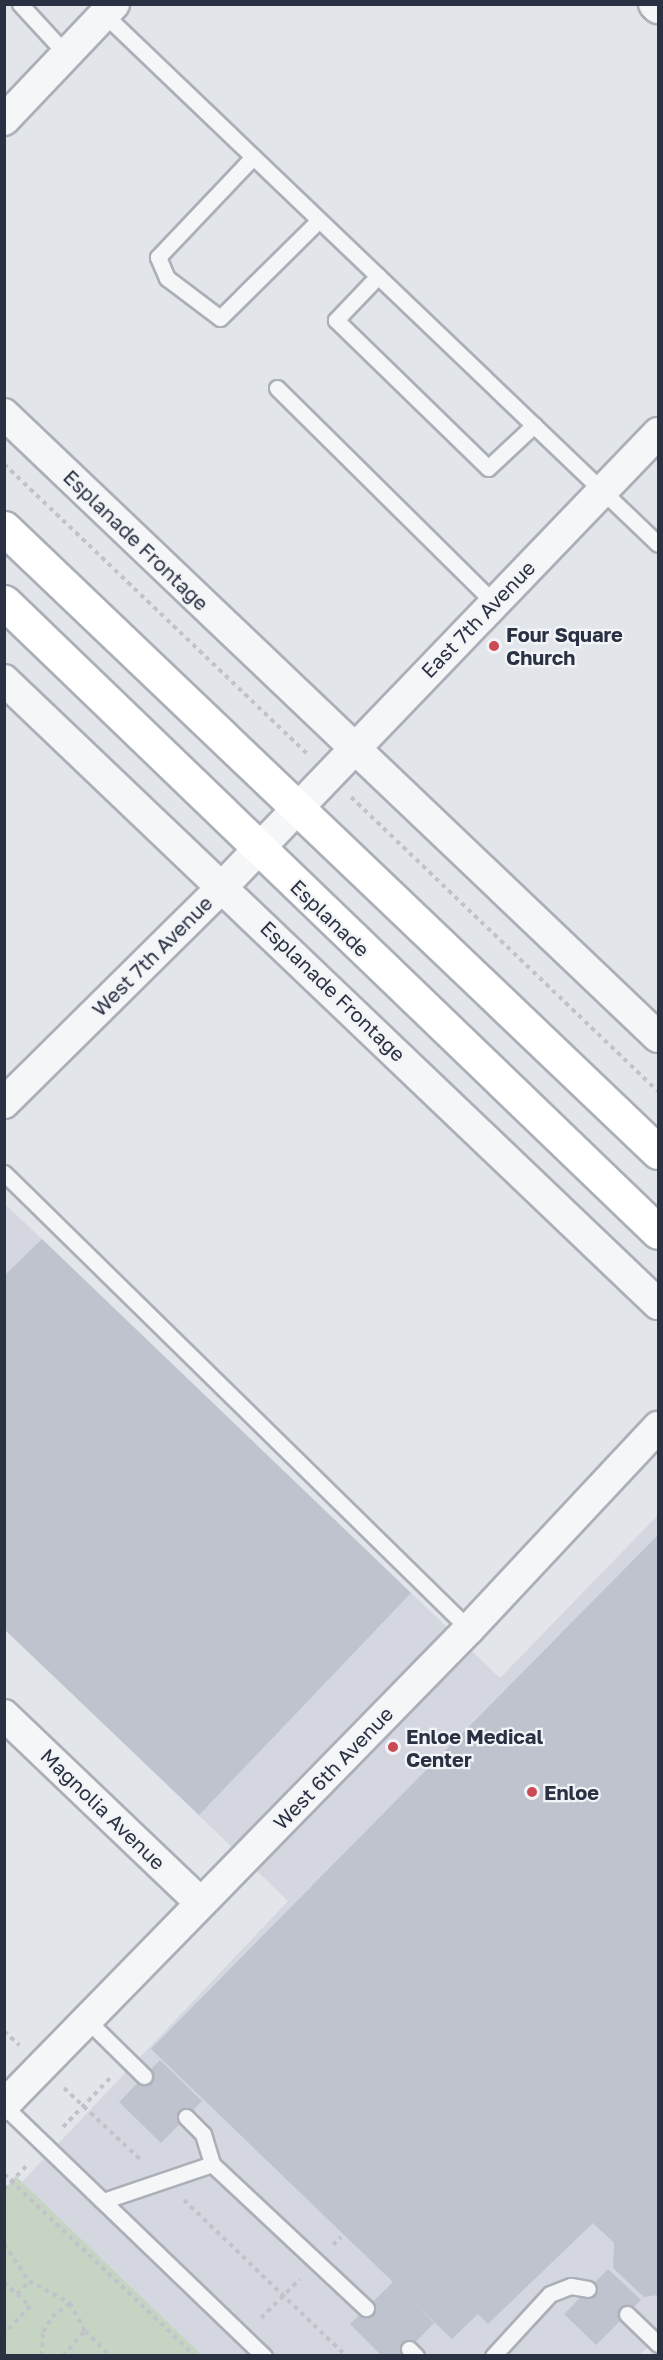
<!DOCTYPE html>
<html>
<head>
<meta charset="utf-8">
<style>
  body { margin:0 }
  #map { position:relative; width:663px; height:2360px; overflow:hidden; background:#e2e5ea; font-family:"Golos Text",sans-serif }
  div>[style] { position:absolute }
  .built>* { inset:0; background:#d4d7df }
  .green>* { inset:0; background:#c6d4c3 }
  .building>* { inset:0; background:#bfc3cd }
  .path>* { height:4px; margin-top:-2px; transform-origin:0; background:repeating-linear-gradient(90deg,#c0c3c9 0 4.5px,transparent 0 9px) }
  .roads { filter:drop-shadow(2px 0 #abafb8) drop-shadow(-2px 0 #abafb8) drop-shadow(0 2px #abafb8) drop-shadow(0 -2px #abafb8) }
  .lane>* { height:15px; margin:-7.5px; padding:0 7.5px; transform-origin:7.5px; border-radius:7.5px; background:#f5f6f8 }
  .street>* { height:30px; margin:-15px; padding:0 15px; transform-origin:15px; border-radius:15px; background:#f5f6f8 }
  .secondary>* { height:33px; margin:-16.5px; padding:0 16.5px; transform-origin:16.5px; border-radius:16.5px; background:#fff }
  .dots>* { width:16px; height:16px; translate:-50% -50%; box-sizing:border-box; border:3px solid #f2f4f7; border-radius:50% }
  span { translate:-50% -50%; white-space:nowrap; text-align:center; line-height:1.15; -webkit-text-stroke:4.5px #f2f4f7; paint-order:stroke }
  .street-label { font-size:20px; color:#2a3142 }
  .poi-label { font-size:20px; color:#2a3142; font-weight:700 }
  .left { translate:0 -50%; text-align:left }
  .frame { position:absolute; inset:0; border:6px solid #2a3142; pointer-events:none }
</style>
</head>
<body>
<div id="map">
  <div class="built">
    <i style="clip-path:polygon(4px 1203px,500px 1678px,658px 1515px,658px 2336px,640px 2355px,202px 2355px,22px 2182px,288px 1901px,5px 1629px)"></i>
  </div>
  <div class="green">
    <i style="clip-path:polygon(16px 2176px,22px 2182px,202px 2355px,5px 2355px,5px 2189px)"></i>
  </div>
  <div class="building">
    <i style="clip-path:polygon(42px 1239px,411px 1593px,199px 1815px,4px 1629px,4px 1276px)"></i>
    <i style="clip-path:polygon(658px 1535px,658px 2295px,644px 2297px,613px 2268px,614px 2243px,593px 2223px,488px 2324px,478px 2314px,452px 2339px,412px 2301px,434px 2323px,402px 2356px,382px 2356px,350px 2324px,393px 2282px,151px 2049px)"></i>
    <i style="clip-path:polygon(160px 2060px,202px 2101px,161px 2143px,119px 2102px)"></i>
    <i style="clip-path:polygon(608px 2269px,641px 2300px,596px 2345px,564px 2314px)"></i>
  </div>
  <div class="path">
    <i style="left:4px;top:464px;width:419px;rotate:43.7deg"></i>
    <i style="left:351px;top:797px;width:425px;rotate:43.8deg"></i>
    <i style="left:4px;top:2031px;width:21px;rotate:43deg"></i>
    <i style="left:64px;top:2088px;width:107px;rotate:43.1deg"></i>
    <i style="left:63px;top:2127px;width:71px;rotate:-46.1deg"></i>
    <i style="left:4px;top:2174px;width:264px;rotate:43.6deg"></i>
    <i style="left:4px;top:2189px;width:35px;rotate:-46deg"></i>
    <i style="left:184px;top:2200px;width:225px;rotate:43.9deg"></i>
    <i style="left:4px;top:2244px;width:45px;rotate:56deg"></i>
    <i style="left:29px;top:2281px;width:47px;rotate:28.2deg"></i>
    <i style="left:333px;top:2245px;width:11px;rotate:-45deg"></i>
    <i style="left:4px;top:2282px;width:35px;rotate:43deg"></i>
    <i style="left:30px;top:2306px;width:38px;rotate:133deg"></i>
    <i style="left:17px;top:2294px;width:18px;rotate:-47deg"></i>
    <i style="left:261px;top:2318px;width:55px;rotate:-45deg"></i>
    <i style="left:42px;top:2356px;width:24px;rotate:-88deg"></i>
    <i style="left:43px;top:2332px;width:17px;rotate:-59deg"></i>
    <i style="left:52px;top:2317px;width:23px;rotate:-38deg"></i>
    <i style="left:70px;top:2303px;width:32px;rotate:62deg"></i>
    <i style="left:63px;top:2356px;width:33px;rotate:-49deg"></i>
    <i style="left:85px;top:2331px;width:35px;rotate:45deg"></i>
  </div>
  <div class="roads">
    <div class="lane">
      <i style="left:20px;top:4px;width:69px;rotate:47.3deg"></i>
      <i style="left:105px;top:15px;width:765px;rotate:43.73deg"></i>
      <i style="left:253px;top:157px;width:138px;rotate:133.5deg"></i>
      <i style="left:158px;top:257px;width:23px;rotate:67deg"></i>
      <i style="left:167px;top:278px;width:66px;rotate:37deg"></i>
      <i style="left:220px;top:318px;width:139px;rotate:-44.7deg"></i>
      <i style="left:378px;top:276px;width:61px;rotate:133.7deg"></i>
      <i style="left:336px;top:320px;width:212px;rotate:44.2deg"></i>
      <i style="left:488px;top:468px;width:63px;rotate:-43.1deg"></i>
      <i style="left:277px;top:388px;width:305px;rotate:44.7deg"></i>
      <i style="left:4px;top:1173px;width:651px;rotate:44.44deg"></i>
      <i style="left:87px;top:2020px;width:80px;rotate:44.5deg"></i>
      <i style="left:4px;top:2106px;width:361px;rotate:43.9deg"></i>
      <i style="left:186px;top:2117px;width:24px;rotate:45deg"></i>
      <i style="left:203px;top:2134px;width:31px;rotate:73deg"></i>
      <i style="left:103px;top:2201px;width:115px;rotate:-18.7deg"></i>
      <i style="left:212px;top:2164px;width:211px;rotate:43.1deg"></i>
      <i style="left:627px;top:2314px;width:43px;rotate:44.1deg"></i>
      <i style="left:409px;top:2349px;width:10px;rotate:45deg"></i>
      <i style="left:493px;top:2356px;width:84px;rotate:-47.4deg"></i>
      <i style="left:550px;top:2294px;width:22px;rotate:-21deg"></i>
      <i style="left:571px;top:2286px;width:17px;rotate:10deg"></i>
    </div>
    <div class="street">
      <i style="left:654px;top:4px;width:6px;rotate:45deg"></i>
      <i style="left:4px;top:120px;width:160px;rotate:-46.5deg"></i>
      <i style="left:4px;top:414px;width:903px;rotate:43.61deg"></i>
      <i style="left:4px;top:680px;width:904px;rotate:43.66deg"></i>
      <i style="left:4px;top:1103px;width:308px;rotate:-44.7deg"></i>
      <i style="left:223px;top:886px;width:628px;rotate:-46.16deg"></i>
      <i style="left:4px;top:1715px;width:272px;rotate:43.7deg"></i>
      <i style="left:4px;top:2105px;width:665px;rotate:-45.67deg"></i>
      <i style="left:469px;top:1629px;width:277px;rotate:-46.9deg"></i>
    </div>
    <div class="secondary">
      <i style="left:4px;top:528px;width:904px;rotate:43.66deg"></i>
      <i style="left:4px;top:602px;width:908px;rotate:43.93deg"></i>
    </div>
  </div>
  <div class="dots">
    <i style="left:494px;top:646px;background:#cb4b55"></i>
    <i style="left:393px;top:1747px;background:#cb4b55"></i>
    <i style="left:532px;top:1792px;background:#cb4b55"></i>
  </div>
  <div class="street-label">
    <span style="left:136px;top:540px;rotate:44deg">Esplanade Frontage</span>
    <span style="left:478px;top:619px;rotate:-46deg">East 7th Avenue</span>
    <span style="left:330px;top:918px;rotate:44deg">Esplanade</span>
    <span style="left:152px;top:956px;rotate:-45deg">West 7th Avenue</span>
    <span style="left:333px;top:991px;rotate:44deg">Esplanade Frontage</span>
    <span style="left:333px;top:1768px;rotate:-46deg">West 6th Avenue</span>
    <span style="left:103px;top:1809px;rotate:44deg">Magnolia Avenue</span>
  </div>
  <div class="poi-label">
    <span class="left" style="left:506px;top:646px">Four Square<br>Church</span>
    <span class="left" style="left:406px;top:1748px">Enloe Medical<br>Center</span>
    <span class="left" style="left:544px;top:1792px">Enloe</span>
  </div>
  <div class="frame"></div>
</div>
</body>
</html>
